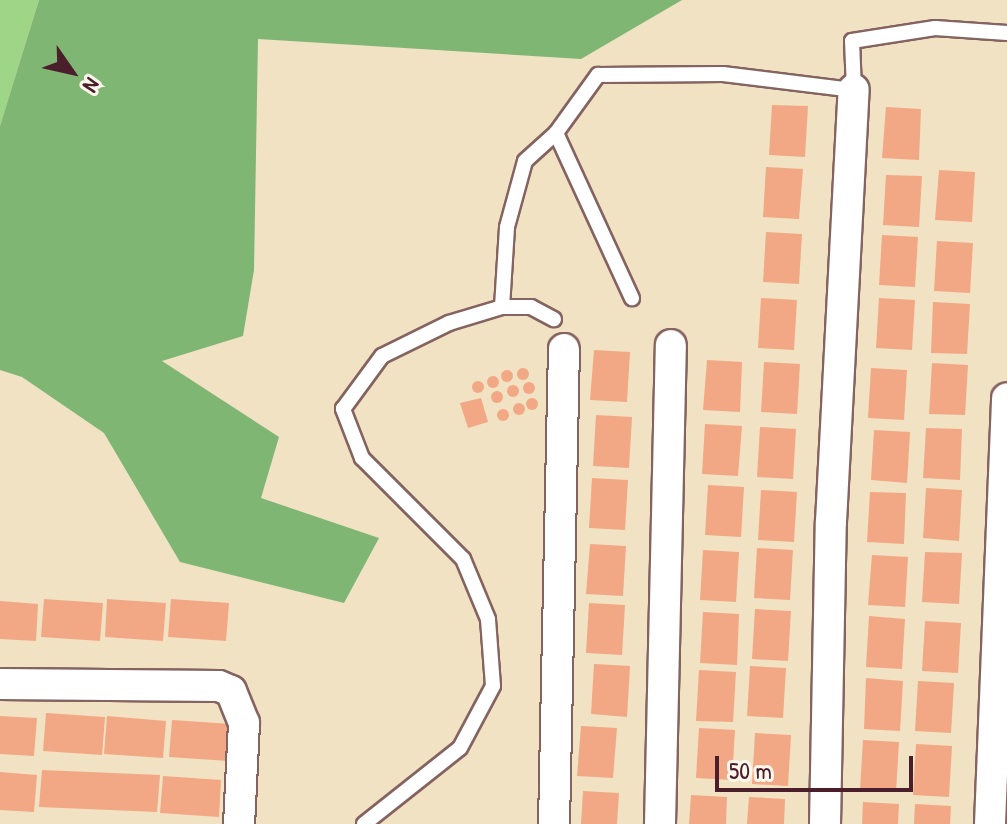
<!DOCTYPE html>
<html>
<head>
<meta charset="utf-8">
<style>
  body { margin:0 }
  #map { position:relative; width:1007px; height:824px; overflow:hidden; background:#f1e2c3; font-family:"Patrick Hand",sans-serif }
  div>[style] { position:absolute }
  .green>* { inset:0; background:#9fd586 }
  .forest>* { inset:0; background:#7fb673 }
  .building>* { inset:0; background:#f2a885 }
  .round { border-radius:50% }
  .roads { filter:drop-shadow(2px 0 #846360) drop-shadow(-2px 0 #846360) drop-shadow(0 2px #846360) drop-shadow(0 -2px #846360) }
  .lane>* { height:14px; margin:-7px; padding:0 7px; transform-origin:7px; border-radius:7px; background:#fff }
  .street>* { height:30px; margin:-15px; padding:0 15px; transform-origin:15px; border-radius:15px; background:#fff }
  span { translate:-50% -50%; white-space:nowrap; text-align:center; line-height:1.15; -webkit-text-stroke:8px #fbf7ec; paint-order:stroke }
  .north { position:absolute; left:32px; top:32px; width:80px; height:80px; -webkit-text-stroke:6px #fbf7ec; paint-order:stroke; rotate:124deg; font-size:22px; font-weight:700; line-height:32px; text-align:center; color:#4a1f2b }
  .north::after { content:''; display:block; margin:auto; width:28px; height:36px; background:#4a1f2b; clip-path:polygon(50% 0,100% 100%,50% 72%,0 100%) }
  .scale { position:absolute; left:715px; top:756px; width:198px; height:36px; box-sizing:border-box; border:4px solid #4a1f2b; border-top:0; padding-left:10px; font-size:24px; line-height:28px; white-space:nowrap; color:#4a1f2b; -webkit-text-stroke:6px #fbf7ec; paint-order:stroke }
</style>
</head>
<body>
<div id="map">
  <div class="green">
    <i style="clip-path:polygon(0 0,39px 0,0 126px)"></i>
  </div>
  <div class="forest">
    <i style="clip-path:polygon(39px 0,682px 0,581px 59px,258px 39px,254px 270px,243px 336px,162px 361px,279px 437px,261px 498px,379px 538px,344px 603px,180px 562px,104px 433px,22px 377px,0 370px,0 126px)"></i>
  </div>
  <div class="building">
    <i style="clip-path:polygon(772px 105px,808px 106px,805px 157px,769px 155px)"></i>
    <i style="clip-path:polygon(886px 107px,921px 109px,919px 160px,882px 158px)"></i>
    <i style="clip-path:polygon(766px 167px,803px 169px,799px 219px,763px 217px)"></i>
    <i style="clip-path:polygon(939px 170px,975px 172px,972px 222px,935px 220px)"></i>
    <i style="clip-path:polygon(886px 175px,922px 176px,919px 227px,883px 225px)"></i>
    <i style="clip-path:polygon(766px 232px,802px 234px,799px 284px,763px 282px)"></i>
    <i style="clip-path:polygon(882px 235px,918px 237px,915px 287px,879px 285px)"></i>
    <i style="clip-path:polygon(937px 241px,973px 243px,970px 293px,934px 291px)"></i>
    <i style="clip-path:polygon(761px 298px,797px 300px,794px 350px,758px 348px)"></i>
    <i style="clip-path:polygon(879px 298px,915px 300px,912px 350px,876px 348px)"></i>
    <i style="clip-path:polygon(933px 302px,970px 304px,967px 354px,931px 353px)"></i>
    <i style="clip-path:polygon(594px 350px,630px 352px,627px 402px,590px 400px)"></i>
    <i style="clip-path:polygon(707px 360px,742px 362px,740px 412px,703px 410px)"></i>
    <i style="clip-path:polygon(764px 362px,800px 364px,797px 414px,761px 412px)"></i>
    <i style="clip-path:polygon(932px 363px,968px 365px,965px 415px,929px 414px)"></i>
    <i class="round" style="left:517px;top:368px;width:12px;height:12px"></i>
    <i style="clip-path:polygon(871px 368px,907px 370px,904px 420px,868px 418px)"></i>
    <i class="round" style="left:501px;top:370px;width:12px;height:12px"></i>
    <i class="round" style="left:487px;top:376px;width:12px;height:12px"></i>
    <i class="round" style="left:472px;top:381px;width:12px;height:12px"></i>
    <i class="round" style="left:523px;top:382px;width:12px;height:12px"></i>
    <i class="round" style="left:507px;top:385px;width:12px;height:12px"></i>
    <i class="round" style="left:491px;top:391px;width:12px;height:12px"></i>
    <i class="round" style="left:526px;top:398px;width:12px;height:12px"></i>
    <i style="clip-path:polygon(481px 398px,488px 422px,468px 428px,460px 403px)"></i>
    <i class="round" style="left:513px;top:403px;width:12px;height:12px"></i>
    <i class="round" style="left:497px;top:409px;width:12px;height:12px"></i>
    <i style="clip-path:polygon(596px 415px,632px 417px,629px 468px,593px 466px)"></i>
    <i style="clip-path:polygon(705px 424px,742px 426px,738px 476px,702px 474px)"></i>
    <i style="clip-path:polygon(760px 427px,796px 429px,793px 479px,757px 477px)"></i>
    <i style="clip-path:polygon(926px 428px,962px 429px,960px 480px,923px 478px)"></i>
    <i style="clip-path:polygon(874px 430px,910px 432px,907px 483px,871px 480px)"></i>
    <i style="clip-path:polygon(592px 478px,628px 480px,625px 530px,589px 528px)"></i>
    <i style="clip-path:polygon(708px 485px,744px 487px,741px 537px,705px 535px)"></i>
    <i style="clip-path:polygon(926px 488px,962px 490px,959px 541px,923px 538px)"></i>
    <i style="clip-path:polygon(761px 490px,797px 492px,794px 542px,758px 540px)"></i>
    <i style="clip-path:polygon(870px 492px,906px 493px,904px 544px,867px 542px)"></i>
    <i style="clip-path:polygon(590px 544px,626px 546px,623px 596px,586px 594px)"></i>
    <i style="clip-path:polygon(757px 548px,793px 550px,790px 600px,754px 598px)"></i>
    <i style="clip-path:polygon(703px 550px,739px 552px,736px 602px,700px 600px)"></i>
    <i style="clip-path:polygon(925px 552px,962px 553px,959px 604px,922px 602px)"></i>
    <i style="clip-path:polygon(872px 555px,908px 557px,905px 607px,868px 605px)"></i>
    <i style="clip-path:polygon(44px 599px,103px 603px,100px 641px,41px 637px)"></i>
    <i style="clip-path:polygon(107px 599px,166px 603px,163px 641px,105px 637px)"></i>
    <i style="clip-path:polygon(171px 599px,229px 603px,226px 641px,168px 637px)"></i>
    <i style="clip-path:polygon(0 601px,38px 604px,36px 641px,0 639px)"></i>
    <i style="clip-path:polygon(589px 603px,625px 605px,622px 655px,586px 653px)"></i>
    <i style="clip-path:polygon(755px 609px,791px 611px,788px 661px,752px 659px)"></i>
    <i style="clip-path:polygon(703px 612px,739px 614px,737px 665px,700px 663px)"></i>
    <i style="clip-path:polygon(869px 616px,905px 619px,902px 669px,866px 667px)"></i>
    <i style="clip-path:polygon(925px 621px,961px 623px,958px 673px,922px 671px)"></i>
    <i style="clip-path:polygon(594px 664px,630px 666px,627px 717px,591px 714px)"></i>
    <i style="clip-path:polygon(750px 666px,786px 668px,783px 718px,747px 716px)"></i>
    <i style="clip-path:polygon(699px 670px,736px 672px,733px 722px,696px 721px)"></i>
    <i style="clip-path:polygon(866px 678px,903px 681px,900px 731px,864px 729px)"></i>
    <i style="clip-path:polygon(918px 681px,954px 683px,951px 733px,915px 731px)"></i>
    <i style="clip-path:polygon(46px 713px,105px 717px,102px 755px,43px 751px)"></i>
    <i style="clip-path:polygon(0 716px,37px 718px,34px 756px,0 754px)"></i>
    <i style="clip-path:polygon(107px 716px,166px 721px,163px 758px,104px 754px)"></i>
    <i style="clip-path:polygon(172px 720px,231px 724px,228px 761px,169px 757px)"></i>
    <i style="clip-path:polygon(581px 726px,617px 728px,613px 778px,577px 776px)"></i>
    <i style="clip-path:polygon(699px 728px,735px 730px,732px 780px,696px 778px)"></i>
    <i style="clip-path:polygon(755px 733px,791px 735px,788px 786px,752px 784px)"></i>
    <i style="clip-path:polygon(863px 740px,899px 742px,896px 792px,860px 790px)"></i>
    <i style="clip-path:polygon(916px 744px,952px 746px,949px 797px,913px 795px)"></i>
    <i style="clip-path:polygon(42px 770px,160px 775px,157px 812px,39px 807px)"></i>
    <i style="clip-path:polygon(0 772px,37px 775px,34px 812px,0 810px)"></i>
    <i style="clip-path:polygon(163px 776px,221px 780px,219px 817px,160px 813px)"></i>
    <i style="clip-path:polygon(583px 791px,619px 793px,617px 824px,581px 824px)"></i>
    <i style="clip-path:polygon(691px 795px,727px 797px,726px 824px,689px 824px)"></i>
    <i style="clip-path:polygon(749px 797px,785px 799px,784px 824px,747px 824px)"></i>
    <i style="clip-path:polygon(863px 802px,899px 804px,898px 824px,862px 824px)"></i>
    <i style="clip-path:polygon(915px 804px,951px 806px,950px 824px,914px 824px)"></i>
  </div>
  <div class="roads">
    <div class="lane">
      <i style="left:556px;top:133px;width:72px;rotate:-54.1deg"></i>
      <i style="left:598px;top:75px;width:125px;rotate:-0.5deg"></i>
      <i style="left:723px;top:74px;width:132px;rotate:7deg"></i>
      <i style="left:854px;top:90px;width:49px;rotate:-92.3deg"></i>
      <i style="left:852px;top:41px;width:84px;rotate:-8.9deg"></i>
      <i style="left:935px;top:28px;width:72px;rotate:4deg"></i>
      <i style="left:502px;top:307px;width:80px;rotate:-86.4deg"></i>
      <i style="left:507px;top:227px;width:68px;rotate:-74.7deg"></i>
      <i style="left:525px;top:161px;width:42px;rotate:-42.1deg"></i>
      <i style="left:556px;top:133px;width:182px;rotate:65.3deg"></i>
      <i style="left:364px;top:824px;width:122px;rotate:-38.4deg"></i>
      <i style="left:460px;top:748px;width:70px;rotate:-62deg"></i>
      <i style="left:493px;top:686px;width:67px;rotate:-94.3deg"></i>
      <i style="left:488px;top:619px;width:65px;rotate:-112.6deg"></i>
      <i style="left:463px;top:559px;width:143px;rotate:-135deg"></i>
      <i style="left:362px;top:458px;width:53px;rotate:-111.2deg"></i>
      <i style="left:343px;top:409px;width:66px;rotate:-53.7deg"></i>
      <i style="left:382px;top:356px;width:75px;rotate:-26.2deg"></i>
      <i style="left:449px;top:323px;width:55px;rotate:-16.8deg"></i>
      <i style="left:502px;top:307px;width:29px"></i>
      <i style="left:531px;top:307px;width:26px;rotate:28deg"></i>
    </div>
    <div class="street">
      <i style="left:0;top:684px;width:219px;rotate:0.5deg"></i>
      <i style="left:219px;top:686px;width:13px;rotate:23deg"></i>
      <i style="left:231px;top:691px;width:35px;rotate:68deg"></i>
      <i style="left:244px;top:723px;width:101px;rotate:92.8deg"></i>
      <i style="left:554px;top:824px;width:475px;rotate:-88.8deg"></i>
      <i style="left:660px;top:824px;width:479px;rotate:-88.7deg"></i>
      <i style="left:825px;top:824px;width:302px;rotate:-88.9deg"></i>
      <i style="left:831px;top:522px;width:433px;rotate:-87deg"></i>
      <i style="left:990px;top:824px;width:426px;rotate:-87.7deg"></i>
    </div>
  </div>
  <div class="north">N</div>
  <div class="scale">50 m</div>
</div>
</body>
</html>
